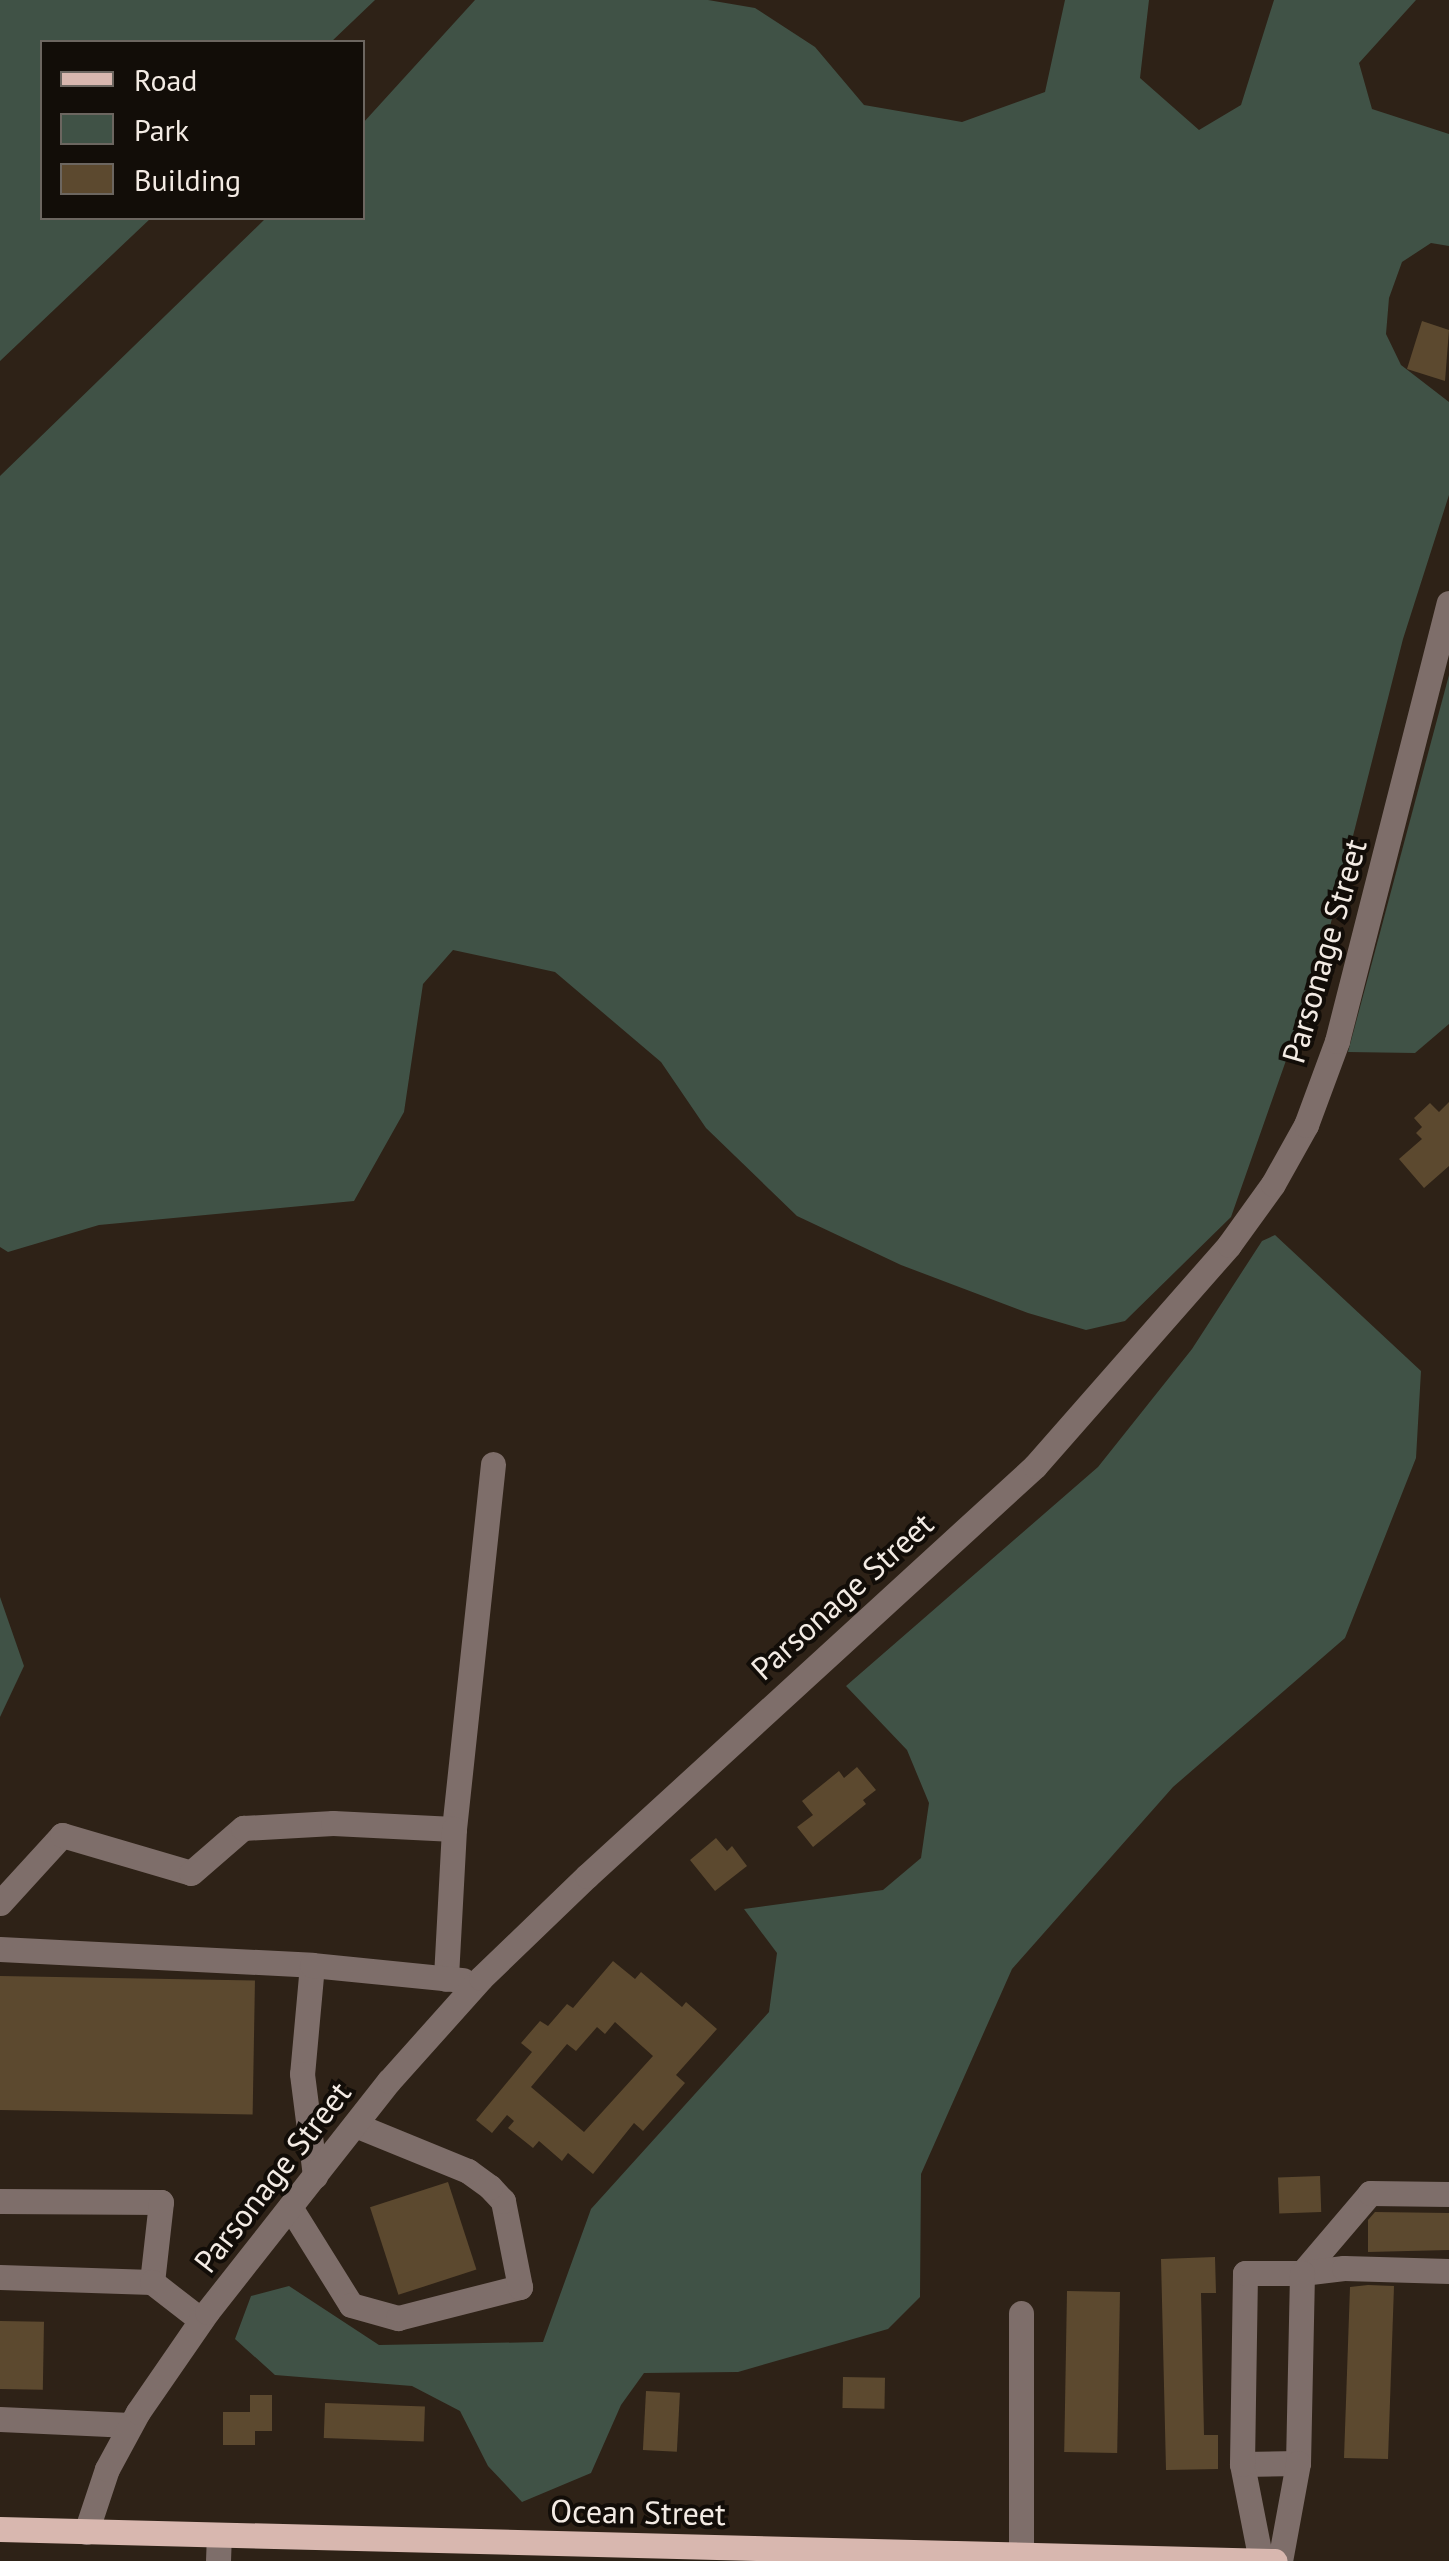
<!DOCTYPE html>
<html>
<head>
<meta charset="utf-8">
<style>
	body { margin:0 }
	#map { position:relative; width:1449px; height:2561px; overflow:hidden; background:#2e2217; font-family:"PT Sans",sans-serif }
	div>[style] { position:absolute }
	.green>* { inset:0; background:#405246 }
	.building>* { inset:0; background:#5c492f; transform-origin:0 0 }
	.minor>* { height:25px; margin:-12.5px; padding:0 12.5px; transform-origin:12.5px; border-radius:12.5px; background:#7e6e6a }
	.major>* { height:25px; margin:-12.5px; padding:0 12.5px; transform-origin:12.5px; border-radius:12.5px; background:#d8b7af }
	span { translate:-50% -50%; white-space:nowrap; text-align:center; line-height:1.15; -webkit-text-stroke:8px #120d08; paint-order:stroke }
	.street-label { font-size:32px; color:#f3ebe4 }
	.legend { position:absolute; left:40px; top:40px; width:325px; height:180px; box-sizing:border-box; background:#120d08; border:2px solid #6c6660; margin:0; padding:12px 18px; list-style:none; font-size:30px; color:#f3ebe4 }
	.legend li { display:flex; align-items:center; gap:20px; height:50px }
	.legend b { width:50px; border:2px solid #6c6660 }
</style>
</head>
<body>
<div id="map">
	<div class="green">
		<div style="clip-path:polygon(0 0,375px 0,331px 42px,42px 42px,42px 218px,151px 218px,0 361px)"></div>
		<div style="clip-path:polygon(475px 0,708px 0,755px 8px,815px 47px,864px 105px,962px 122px,1045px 92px,1065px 0,1149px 0,1140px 78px,1199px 130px,1241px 105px,1274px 0,1416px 0,1359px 63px,1372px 109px,1449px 134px,1449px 246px,1431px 243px,1402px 262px,1389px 298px,1386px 334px,1401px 365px,1449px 402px,1449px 495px,1403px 639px,1322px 958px,1231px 1217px,1125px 1321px,1086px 1330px,1028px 1313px,901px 1265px,797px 1216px,706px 1128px,661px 1062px,555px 972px,453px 950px,423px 984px,404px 1112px,354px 1201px,99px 1225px,8px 1252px,0 1247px,0 476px,266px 218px,362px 218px,363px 123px)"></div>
		<div style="clip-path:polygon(1449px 675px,1449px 1024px,1415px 1053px,1348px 1052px)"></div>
		<div style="clip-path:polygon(1275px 1235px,1421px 1371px,1416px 1458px,1345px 1638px,1173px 1787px,1012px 1969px,921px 2174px,920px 2297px,888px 2329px,738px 2372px,644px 2373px,621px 2405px,591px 2473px,522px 2502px,488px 2466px,460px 2411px,412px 2386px,275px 2375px,235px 2339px,251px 2296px,289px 2286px,379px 2345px,543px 2342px,591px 2209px,769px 2012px,777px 1953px,744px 1909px,883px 1890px,921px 1858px,929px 1803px,907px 1750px,846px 1686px,1098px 1467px,1192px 1349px,1262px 1241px)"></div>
		<div style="clip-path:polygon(0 1597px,24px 1666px,0 1717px)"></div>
	</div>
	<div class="building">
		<div style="clip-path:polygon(1422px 321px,1449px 330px,1445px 381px,1407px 369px)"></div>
		<div style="clip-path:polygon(1449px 1102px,1449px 1166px,1424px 1188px,1399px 1159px,1422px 1139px,1416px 1133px,1422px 1127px,1414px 1118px,1430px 1103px,1439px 1112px)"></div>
		<div style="clip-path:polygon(857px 1767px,876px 1790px,863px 1800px,866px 1804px,813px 1847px,797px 1827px,813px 1815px,802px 1801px,839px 1771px,844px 1778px)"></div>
		<div style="clip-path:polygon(716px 1838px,727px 1851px,732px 1846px,747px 1866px,715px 1891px,690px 1860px)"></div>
		<div style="clip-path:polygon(evenodd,613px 1961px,635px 1979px,641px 1972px,682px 2007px,686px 2002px,717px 2029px,676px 2075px,685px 2083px,643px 2131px,634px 2123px,593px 2174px,568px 2153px,562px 2161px,539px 2141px,533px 2148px,508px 2128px,514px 2121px,507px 2115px,492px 2133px,476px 2120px,532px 2052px,521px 2043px,540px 2021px,548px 2026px,567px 2004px,573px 2008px,613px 1961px,615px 2022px,653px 2056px,584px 2132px,531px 2087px,567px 2044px,576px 2051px,597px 2027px,605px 2034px,615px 2022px)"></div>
		<div style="left:0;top:1976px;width:255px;height:134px;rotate:1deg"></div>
		<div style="left:1320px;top:2176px;width:36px;height:42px;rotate:88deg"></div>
		<div style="left:448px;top:2182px;width:92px;height:82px;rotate:72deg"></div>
		<div style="clip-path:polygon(1375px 2212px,1449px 2213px,1449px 2250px,1368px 2252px,1368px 2220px)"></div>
		<div style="clip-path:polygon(1215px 2257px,1216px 2293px,1201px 2293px,1204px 2435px,1218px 2435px,1218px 2469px,1166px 2470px,1161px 2259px)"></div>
		<div style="clip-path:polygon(1368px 2285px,1394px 2286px,1388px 2459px,1344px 2458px,1350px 2287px)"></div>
		<div style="left:1067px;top:2291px;width:53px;height:161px;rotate:1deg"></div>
		<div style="left:0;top:2321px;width:44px;height:68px;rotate:1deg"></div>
		<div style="left:843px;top:2377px;width:42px;height:31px;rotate:1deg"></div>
		<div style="left:646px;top:2391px;width:34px;height:59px;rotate:3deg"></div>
		<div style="clip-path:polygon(250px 2395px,272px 2395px,272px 2431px,255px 2431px,255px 2445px,223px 2445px,223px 2412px,250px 2412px)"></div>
		<div style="left:325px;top:2403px;width:100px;height:35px;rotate:2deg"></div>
	</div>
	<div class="minor">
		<div style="left:454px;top:1829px;width:367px;rotate:-83.9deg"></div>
		<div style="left:0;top:1903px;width:92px;rotate:-47.6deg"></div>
		<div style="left:62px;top:1835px;width:134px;rotate:16.4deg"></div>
		<div style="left:191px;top:1873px;width:69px;rotate:-40.9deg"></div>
		<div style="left:243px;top:1828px;width:90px;rotate:-3.2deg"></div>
		<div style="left:333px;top:1823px;width:121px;rotate:2.8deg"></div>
		<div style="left:454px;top:1829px;width:150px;rotate:93.1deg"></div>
		<div style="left:0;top:1949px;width:312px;rotate:2.9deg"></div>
		<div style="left:312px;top:1965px;width:109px;rotate:95.2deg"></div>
		<div style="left:302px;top:2074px;width:103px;rotate:82.7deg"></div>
		<div style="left:312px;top:1965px;width:152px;rotate:5.7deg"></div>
		<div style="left:0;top:2201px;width:161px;rotate:0.4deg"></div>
		<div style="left:161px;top:2202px;width:81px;rotate:96.4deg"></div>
		<div style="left:290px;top:2207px;width:115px;rotate:58.1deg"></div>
		<div style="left:351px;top:2305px;width:49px;rotate:15.5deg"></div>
		<div style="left:398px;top:2318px;width:126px;rotate:-14.3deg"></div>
		<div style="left:520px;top:2287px;width:88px;rotate:-101.2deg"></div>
		<div style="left:503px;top:2201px;width:19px;rotate:-133deg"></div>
		<div style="left:490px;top:2187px;width:27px;rotate:-144deg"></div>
		<div style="left:468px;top:2171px;width:122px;rotate:-157.8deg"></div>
		<div style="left:1302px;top:2273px;width:105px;rotate:-49.6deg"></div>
		<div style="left:1370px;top:2193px;width:79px;rotate:0.7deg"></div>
		<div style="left:1302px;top:2273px;width:42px;rotate:-6.8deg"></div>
		<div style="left:1344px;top:2268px;width:105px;rotate:1.6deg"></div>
		<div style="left:0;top:2277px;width:152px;rotate:1.9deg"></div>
		<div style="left:152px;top:2282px;width:62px;rotate:37.8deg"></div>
		<div style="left:0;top:2419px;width:130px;rotate:2.6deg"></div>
		<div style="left:1242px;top:2464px;width:56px;rotate:-1deg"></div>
		<div style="left:86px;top:2532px;width:66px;rotate:-71.6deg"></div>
		<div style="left:107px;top:2469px;width:65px;rotate:-61.5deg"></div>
		<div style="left:138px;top:2412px;width:121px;rotate:-55.4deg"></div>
		<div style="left:207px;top:2312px;width:294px;rotate:-51.8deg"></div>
		<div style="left:389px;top:2081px;width:138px;rotate:-48.2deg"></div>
		<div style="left:481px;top:1978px;width:147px;rotate:-43.9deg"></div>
		<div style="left:587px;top:1876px;width:607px;rotate:-42.46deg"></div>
		<div style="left:1035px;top:1466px;width:294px;rotate:-48.7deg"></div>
		<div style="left:1229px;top:1245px;width:75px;rotate:-54.2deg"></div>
		<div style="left:1273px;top:1184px;width:68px;rotate:-60.8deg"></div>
		<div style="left:1306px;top:1125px;width:90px;rotate:-69.7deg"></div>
		<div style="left:1337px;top:1041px;width:452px;rotate:-75.7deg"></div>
		<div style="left:1021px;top:2554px;width:241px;rotate:-90deg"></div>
		<div style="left:218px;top:2561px;width:25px;rotate:-88deg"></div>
		<div style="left:1261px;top:2561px;width:99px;rotate:-101.1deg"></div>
		<div style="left:1242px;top:2464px;width:191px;rotate:-89.1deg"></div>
		<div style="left:1245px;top:2273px;width:57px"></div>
		<div style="left:1302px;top:2273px;width:190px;rotate:91.2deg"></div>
		<div style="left:1298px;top:2463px;width:100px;rotate:100.4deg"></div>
	</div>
	<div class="major">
		<div style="left:0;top:2529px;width:1275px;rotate:1.44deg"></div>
	</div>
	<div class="street-label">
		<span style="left:1324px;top:951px;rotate:-74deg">Parsonage Street</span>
		<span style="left:842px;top:1596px;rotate:-42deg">Parsonage Street</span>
		<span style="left:272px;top:2177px;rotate:-52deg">Parsonage Street</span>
		<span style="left:638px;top:2512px;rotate:1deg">Ocean Street</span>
	</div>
	<ul class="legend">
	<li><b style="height:12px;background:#d8b7af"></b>Road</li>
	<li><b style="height:28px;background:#405246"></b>Park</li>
	<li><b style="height:28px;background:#5c492f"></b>Building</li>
	</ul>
</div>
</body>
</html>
